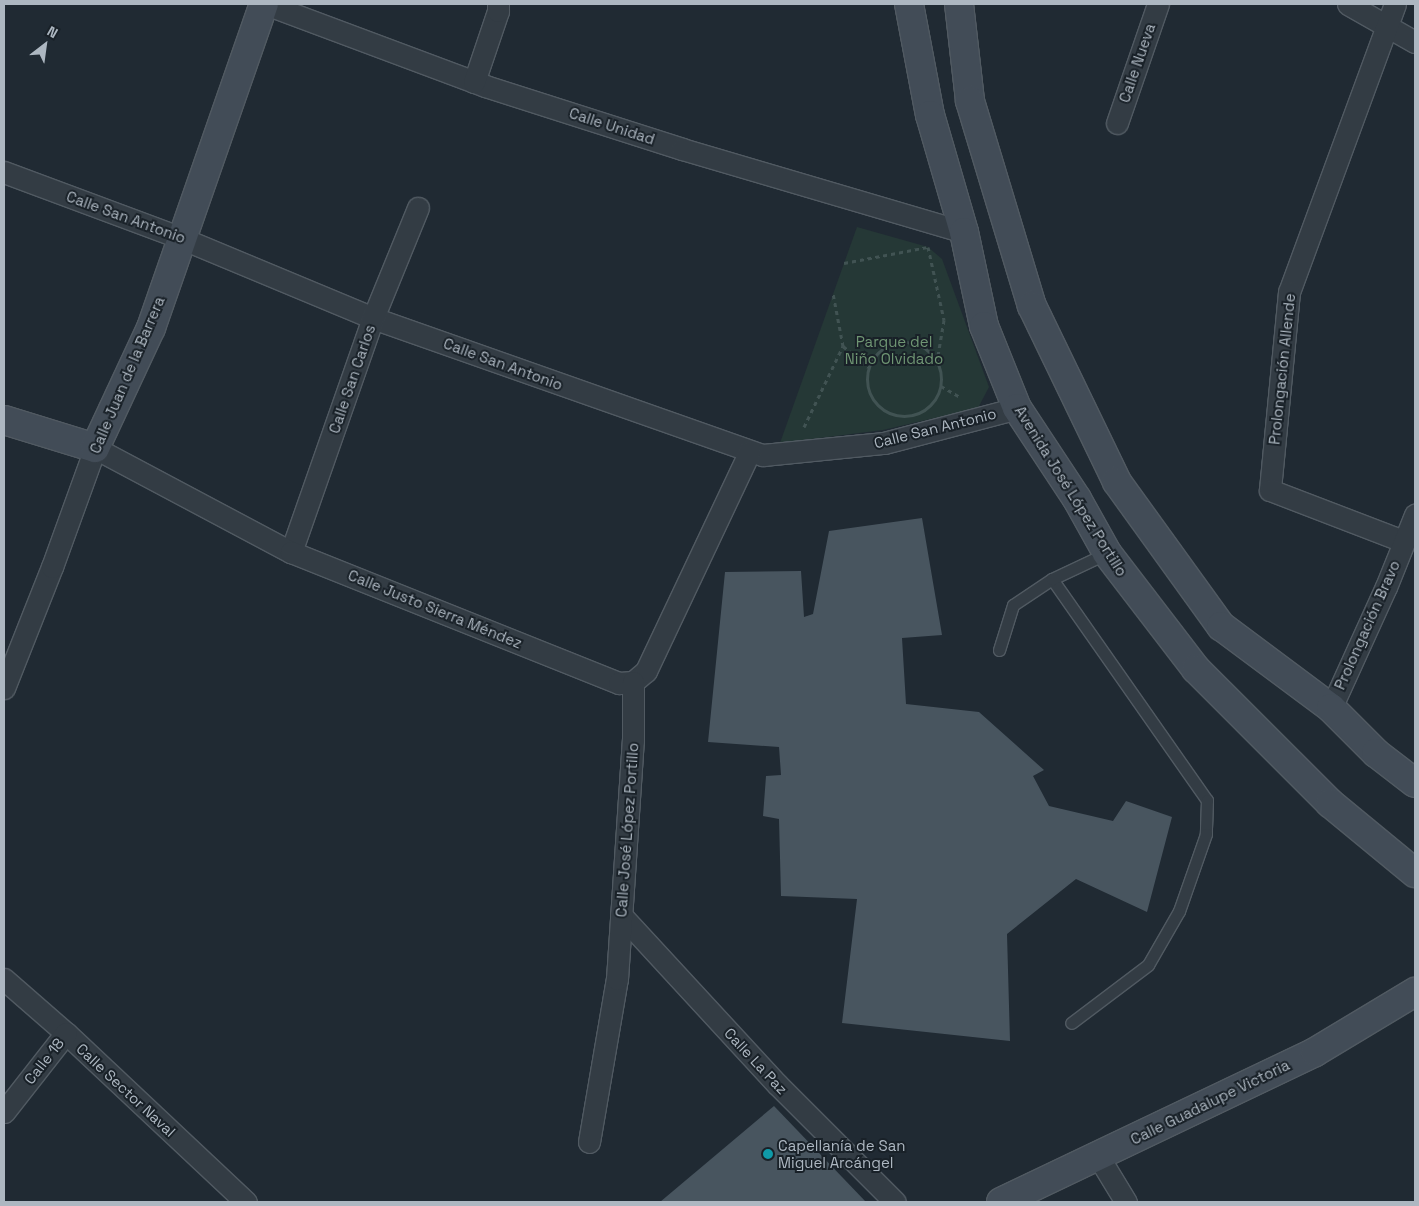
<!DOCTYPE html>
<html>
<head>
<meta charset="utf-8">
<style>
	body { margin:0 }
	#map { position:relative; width:1419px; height:1206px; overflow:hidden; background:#202a33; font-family:"Space Grotesk",sans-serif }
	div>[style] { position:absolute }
	.green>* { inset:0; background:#253836 }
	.building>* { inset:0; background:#48555f }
	.path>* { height:3px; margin-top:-1.5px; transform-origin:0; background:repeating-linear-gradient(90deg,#415353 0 4px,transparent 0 8px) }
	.path>.ring { margin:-1.5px; padding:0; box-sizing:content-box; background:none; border:3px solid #415353; border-radius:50% }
	.roads { filter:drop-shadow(1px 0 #515a62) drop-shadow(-1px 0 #515a62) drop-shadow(0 1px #515a62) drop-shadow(0 -1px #515a62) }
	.lane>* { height:11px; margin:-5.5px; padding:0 5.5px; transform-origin:5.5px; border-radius:5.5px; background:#333c44 }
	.street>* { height:21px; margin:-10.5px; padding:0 10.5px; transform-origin:10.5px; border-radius:10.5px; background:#333c44 }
	.secondary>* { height:28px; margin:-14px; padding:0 14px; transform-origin:14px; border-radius:14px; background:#424c57 }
	.dots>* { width:14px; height:14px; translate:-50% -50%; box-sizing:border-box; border:2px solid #192128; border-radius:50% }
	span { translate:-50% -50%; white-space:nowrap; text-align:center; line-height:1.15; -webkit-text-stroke:4px #192128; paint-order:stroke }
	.street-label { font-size:15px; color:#adb7c1 }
	.park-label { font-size:15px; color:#6f9573 }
	.poi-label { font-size:15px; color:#adb7c1 }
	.left { translate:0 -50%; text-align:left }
	.frame { position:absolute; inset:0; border:5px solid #adb7c1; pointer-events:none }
	.north { position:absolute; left:20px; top:20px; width:50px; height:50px; -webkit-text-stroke:4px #192128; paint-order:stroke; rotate:30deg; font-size:14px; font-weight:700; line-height:20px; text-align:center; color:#adb7c1 }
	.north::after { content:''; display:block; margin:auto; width:18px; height:22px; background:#adb7c1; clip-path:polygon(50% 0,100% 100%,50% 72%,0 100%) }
</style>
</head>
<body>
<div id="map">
	<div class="green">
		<div style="clip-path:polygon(857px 227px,928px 247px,942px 259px,989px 387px,978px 408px,883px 430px,780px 443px)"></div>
	</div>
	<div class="building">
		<div style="clip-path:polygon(922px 518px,942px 635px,902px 638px,906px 704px,979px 712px,1044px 770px,1033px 776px,1049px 806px,1113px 821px,1126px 801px,1172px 817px,1147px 912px,1076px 879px,1007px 934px,1010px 1041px,842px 1023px,857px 899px,781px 896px,779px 819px,763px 816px,766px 776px,781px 775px,779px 747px,708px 742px,725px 572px,801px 571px,804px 617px,813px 614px,829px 531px)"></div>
		<div style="clip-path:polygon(774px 1106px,866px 1202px,660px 1202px)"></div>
	</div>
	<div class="path">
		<div style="left:844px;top:263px;width:86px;rotate:-10.8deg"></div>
		<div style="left:928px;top:247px;width:75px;rotate:77.6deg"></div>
		<div style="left:944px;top:320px;width:42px;rotate:99.7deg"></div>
		<div class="ring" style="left:867px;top:342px;width:71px;height:71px"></div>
		<div style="left:843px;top:346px;width:33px;rotate:40deg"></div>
		<div style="left:883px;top:347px;width:9px;rotate:-84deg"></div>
		<div style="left:941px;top:386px;width:22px;rotate:30deg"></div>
		<div style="left:804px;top:427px;width:90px;rotate:-64.3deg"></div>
		<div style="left:843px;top:346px;width:54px;rotate:-100.7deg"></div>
	</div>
	<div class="roads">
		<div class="lane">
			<div style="left:1052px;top:579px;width:270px;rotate:55deg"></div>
			<div style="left:1207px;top:800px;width:34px;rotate:92deg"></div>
			<div style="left:1206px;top:834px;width:82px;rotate:109.3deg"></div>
			<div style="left:1179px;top:911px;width:62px;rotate:119.9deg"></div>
			<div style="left:1148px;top:965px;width:96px;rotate:143deg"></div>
			<div style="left:999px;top:650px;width:47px;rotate:-72.7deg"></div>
			<div style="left:1013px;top:605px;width:47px;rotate:-33.7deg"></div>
			<div style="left:1052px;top:579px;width:61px;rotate:-25.3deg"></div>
		</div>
		<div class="street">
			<div style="left:266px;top:4px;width:234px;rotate:20.5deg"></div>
			<div style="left:485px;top:86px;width:207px;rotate:17.7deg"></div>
			<div style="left:682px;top:149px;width:294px;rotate:16.4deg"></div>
			<div style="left:1348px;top:4px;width:77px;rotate:29.6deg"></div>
			<div style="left:1395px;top:4px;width:307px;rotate:110.2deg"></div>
			<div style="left:1289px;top:292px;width:199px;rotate:95.5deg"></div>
			<div style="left:1270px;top:490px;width:142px;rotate:21deg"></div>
			<div style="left:474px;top:82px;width:75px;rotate:-71.3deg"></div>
			<div style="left:498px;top:11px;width:7px;rotate:-90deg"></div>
			<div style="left:1117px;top:123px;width:126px;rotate:-71deg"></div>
			<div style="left:4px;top:172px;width:189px;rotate:20.4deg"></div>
			<div style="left:181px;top:238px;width:208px;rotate:22.6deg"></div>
			<div style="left:373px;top:318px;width:413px;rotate:19.4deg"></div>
			<div style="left:763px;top:455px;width:122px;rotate:-5.7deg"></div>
			<div style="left:884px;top:443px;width:138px;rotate:-14.7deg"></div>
			<div style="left:291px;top:552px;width:248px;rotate:-70.7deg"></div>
			<div style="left:373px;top:318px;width:119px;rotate:-67.8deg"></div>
			<div style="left:4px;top:688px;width:130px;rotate:-68.4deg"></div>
			<div style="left:52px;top:567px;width:127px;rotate:-70.1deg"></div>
			<div style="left:95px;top:448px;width:222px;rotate:28deg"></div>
			<div style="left:291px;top:552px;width:353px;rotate:21.8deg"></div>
			<div style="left:619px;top:683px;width:14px;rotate:-4deg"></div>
			<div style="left:633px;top:682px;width:17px;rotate:-40deg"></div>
			<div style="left:646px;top:671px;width:243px;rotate:-64.7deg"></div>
			<div style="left:1331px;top:708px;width:133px;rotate:-65.6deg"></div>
			<div style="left:1386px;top:587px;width:78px;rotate:-68.1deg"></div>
			<div style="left:621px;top:915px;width:231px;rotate:47.3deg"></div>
			<div style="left:778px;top:1085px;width:165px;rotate:45deg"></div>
			<div style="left:4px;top:979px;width:82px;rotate:41.1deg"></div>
			<div style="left:66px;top:1033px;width:247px;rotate:43.2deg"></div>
			<div style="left:4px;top:1112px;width:100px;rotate:-51.9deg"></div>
			<div style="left:589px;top:1142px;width:165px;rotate:-80.3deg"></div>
			<div style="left:617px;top:979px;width:240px;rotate:-86.2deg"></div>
			<div style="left:633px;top:740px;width:58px;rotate:-90deg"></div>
			<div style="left:1098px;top:1156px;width:54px;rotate:58.7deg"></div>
		</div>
		<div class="secondary">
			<div style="left:909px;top:4px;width:113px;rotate:79.3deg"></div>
			<div style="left:930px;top:115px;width:122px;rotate:73.8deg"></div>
			<div style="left:964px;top:232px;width:96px;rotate:78deg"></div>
			<div style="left:984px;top:326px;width:88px;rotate:68.1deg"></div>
			<div style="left:1017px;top:408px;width:109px;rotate:56.6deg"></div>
			<div style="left:1077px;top:499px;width:62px;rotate:60.9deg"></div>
			<div style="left:1107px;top:553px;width:146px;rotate:52.5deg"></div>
			<div style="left:1196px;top:669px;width:190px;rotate:45deg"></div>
			<div style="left:1330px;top:803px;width:110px;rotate:39.5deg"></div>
			<div style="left:959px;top:4px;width:98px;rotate:83.5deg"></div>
			<div style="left:970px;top:101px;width:214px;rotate:73.2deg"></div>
			<div style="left:1032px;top:306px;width:195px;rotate:64.2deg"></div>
			<div style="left:1117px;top:482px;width:178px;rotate:54.2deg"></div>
			<div style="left:1221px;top:626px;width:137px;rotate:36.7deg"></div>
			<div style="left:1331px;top:708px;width:64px;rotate:45deg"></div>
			<div style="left:1376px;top:753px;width:49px;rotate:37.6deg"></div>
			<div style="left:4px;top:420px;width:95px;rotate:17.1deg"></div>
			<div style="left:95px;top:448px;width:132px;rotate:-65deg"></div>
			<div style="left:151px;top:328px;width:343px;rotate:-70.8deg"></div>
			<div style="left:1001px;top:1202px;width:348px;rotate:-25.5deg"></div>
			<div style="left:1315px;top:1052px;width:117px;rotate:-31deg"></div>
		</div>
	</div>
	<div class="dots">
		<div style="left:768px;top:1154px;background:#0f9aa8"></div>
	</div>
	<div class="street-label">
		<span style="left:1137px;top:63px;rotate:-71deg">Calle Nueva</span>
		<span style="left:612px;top:126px;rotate:18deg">Calle Unidad</span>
		<span style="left:126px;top:217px;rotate:20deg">Calle San Antonio</span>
		<span style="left:503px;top:364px;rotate:20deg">Calle San Antonio</span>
		<span style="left:1282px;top:369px;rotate:-84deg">Prolongación Allende</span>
		<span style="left:127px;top:375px;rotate:-67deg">Calle Juan de la Barrera</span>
		<span style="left:352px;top:379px;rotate:-71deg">Calle San Carlos</span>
		<span style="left:935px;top:428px;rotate:-14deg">Calle San Antonio</span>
		<span style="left:1071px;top:491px;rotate:58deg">Avenida José López Portillo</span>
		<span style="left:435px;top:609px;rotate:22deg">Calle Justo Sierra Méndez</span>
		<span style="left:1367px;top:625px;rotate:-66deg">Prolongación Bravo</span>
		<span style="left:627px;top:830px;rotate:-86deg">Calle José López Portillo</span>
		<span style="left:44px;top:1061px;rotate:-52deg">Calle 18</span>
		<span style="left:756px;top:1061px;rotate:47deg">Calle La Paz</span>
		<span style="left:126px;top:1090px;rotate:43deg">Calle Sector Naval</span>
		<span style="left:1210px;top:1102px;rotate:-26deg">Calle Guadalupe Victoria</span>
	</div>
	<div class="park-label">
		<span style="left:894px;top:350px">Parque del<br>Niño Olvidado</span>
	</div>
	<div class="poi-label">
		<span class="left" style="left:778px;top:1154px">Capellanía de San<br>Miguel Arcángel</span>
	</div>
	<div class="frame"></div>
	<div class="north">N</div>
</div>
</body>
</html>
